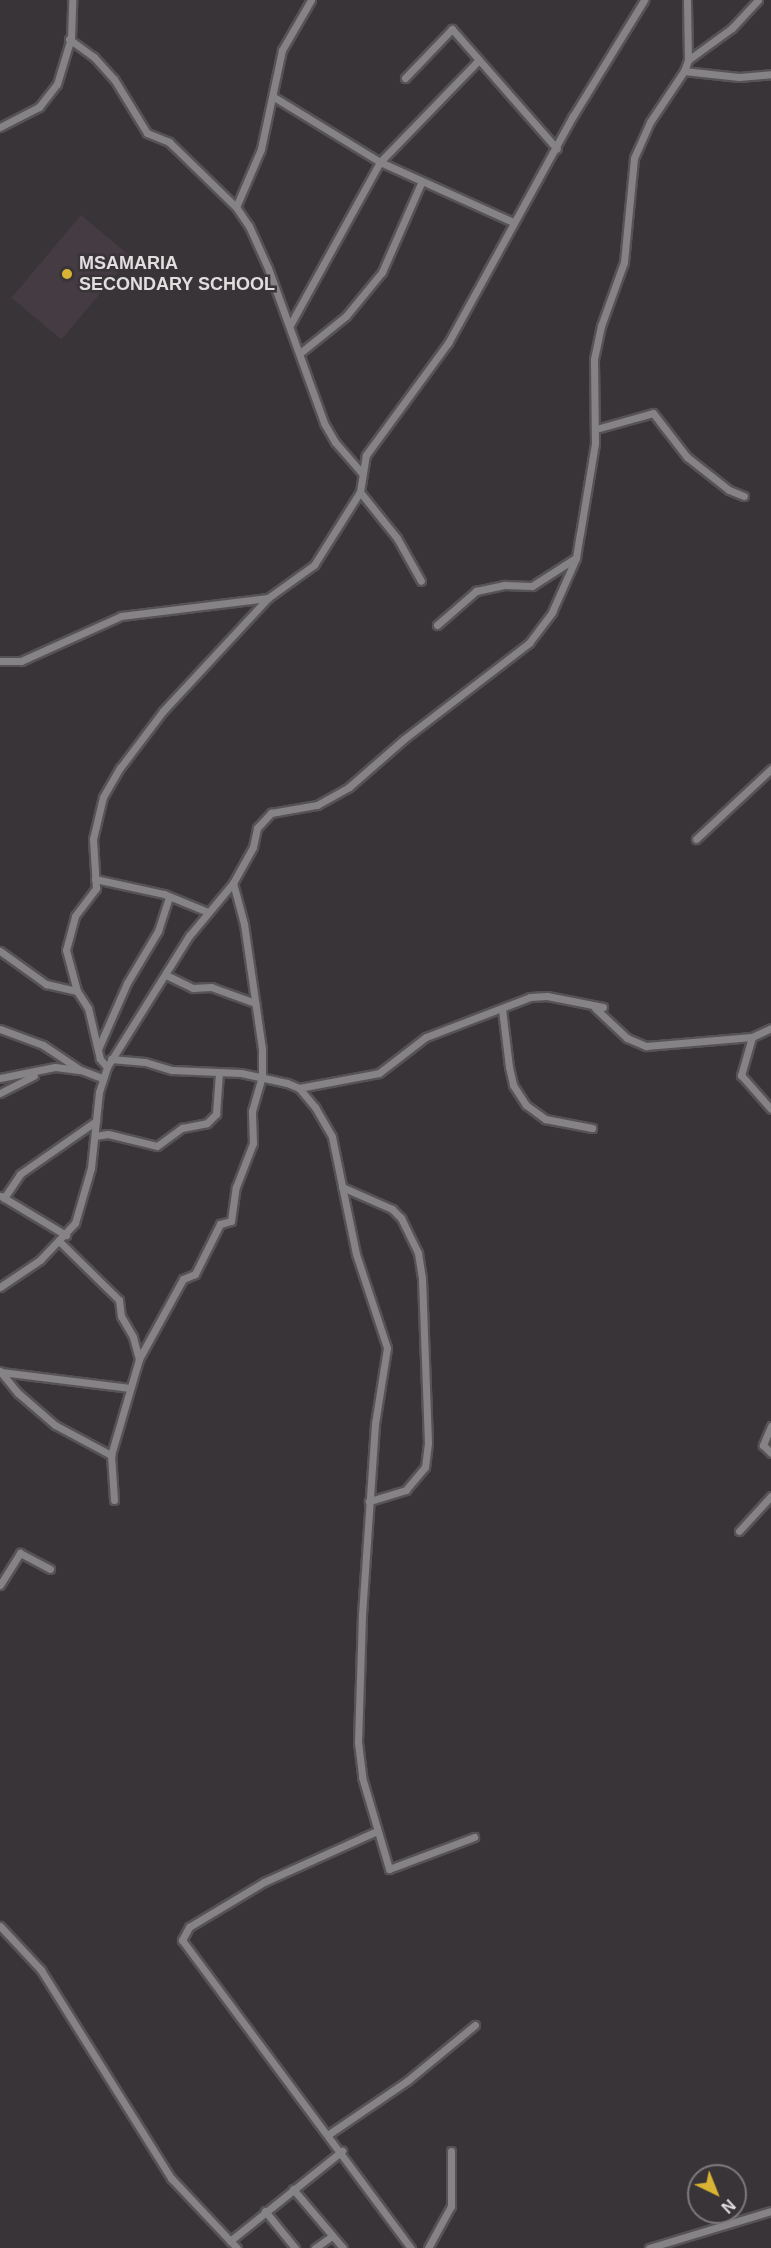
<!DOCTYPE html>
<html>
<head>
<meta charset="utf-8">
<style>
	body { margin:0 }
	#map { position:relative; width:771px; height:2248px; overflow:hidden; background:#393437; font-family:Arial,sans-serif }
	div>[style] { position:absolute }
	.built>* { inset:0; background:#453b42; transform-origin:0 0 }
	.roads { filter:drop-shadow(2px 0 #575355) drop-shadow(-2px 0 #575355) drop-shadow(0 2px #575355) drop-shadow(0 -2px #575355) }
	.minor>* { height:7px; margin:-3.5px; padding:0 3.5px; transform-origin:3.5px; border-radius:3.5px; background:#858385 }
	.dots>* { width:16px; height:16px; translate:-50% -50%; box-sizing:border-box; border:3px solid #393437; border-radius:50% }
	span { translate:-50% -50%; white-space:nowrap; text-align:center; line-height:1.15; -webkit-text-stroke:5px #393437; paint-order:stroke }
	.poi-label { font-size:18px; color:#e1dee0; font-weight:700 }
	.left { translate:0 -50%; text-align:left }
	.north { position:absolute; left:687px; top:2164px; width:60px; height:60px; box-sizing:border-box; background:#393437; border:2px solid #7c787b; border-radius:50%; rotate:137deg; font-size:16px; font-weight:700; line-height:24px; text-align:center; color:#e1dee0 }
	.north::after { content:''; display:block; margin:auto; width:21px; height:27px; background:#d9b434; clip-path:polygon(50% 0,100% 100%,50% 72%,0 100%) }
</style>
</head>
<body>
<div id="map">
	<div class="built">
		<div style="left:81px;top:215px;width:65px;height:108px;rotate:40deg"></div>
	</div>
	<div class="roads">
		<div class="minor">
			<div style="left:311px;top:0;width:58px;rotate:120.1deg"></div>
			<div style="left:282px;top:50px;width:101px;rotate:102deg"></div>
			<div style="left:261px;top:149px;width:63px;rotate:113.3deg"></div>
			<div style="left:236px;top:207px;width:23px;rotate:56deg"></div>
			<div style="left:249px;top:226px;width:46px;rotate:65.7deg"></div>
			<div style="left:268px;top:268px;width:165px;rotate:70.1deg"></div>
			<div style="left:324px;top:423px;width:22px;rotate:60deg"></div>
			<div style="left:335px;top:442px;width:40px;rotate:49deg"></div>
			<div style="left:69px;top:39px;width:31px;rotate:36deg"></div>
			<div style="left:94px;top:57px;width:30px;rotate:48deg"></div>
			<div style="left:114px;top:79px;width:63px;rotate:58.6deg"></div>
			<div style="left:147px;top:133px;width:24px;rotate:22deg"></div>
			<div style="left:169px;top:142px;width:93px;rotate:44.1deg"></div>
			<div style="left:688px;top:60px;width:54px;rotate:-36deg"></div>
			<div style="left:732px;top:28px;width:38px;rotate:-47deg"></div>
			<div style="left:684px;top:71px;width:55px;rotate:6.2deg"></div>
			<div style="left:739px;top:77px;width:32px;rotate:-5deg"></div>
			<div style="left:405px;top:78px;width:68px;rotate:-46.2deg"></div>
			<div style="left:452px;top:29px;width:159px;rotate:48.8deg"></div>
			<div style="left:274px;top:97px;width:124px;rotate:31.5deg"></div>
			<div style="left:380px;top:162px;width:146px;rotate:24.3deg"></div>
			<div style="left:0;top:127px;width:44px;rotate:-27.1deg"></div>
			<div style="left:39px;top:107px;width:29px;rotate:-52deg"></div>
			<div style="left:57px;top:84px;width:48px;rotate:-73.1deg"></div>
			<div style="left:71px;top:38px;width:38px;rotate:-88deg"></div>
			<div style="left:290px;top:325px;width:186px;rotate:-61.1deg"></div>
			<div style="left:380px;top:162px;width:142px;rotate:-45.9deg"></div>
			<div style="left:300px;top:353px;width:59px;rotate:-38.8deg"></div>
			<div style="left:346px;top:316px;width:57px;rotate:-50.7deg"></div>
			<div style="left:382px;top:272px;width:97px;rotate:-66.3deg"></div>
			<div style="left:596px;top:429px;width:59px;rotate:-15.7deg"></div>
			<div style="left:653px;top:413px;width:56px;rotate:52.3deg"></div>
			<div style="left:687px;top:457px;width:53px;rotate:38.2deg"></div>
			<div style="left:729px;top:490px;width:16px;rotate:22deg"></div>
			<div style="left:360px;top:492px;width:59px;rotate:51.2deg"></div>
			<div style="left:397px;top:538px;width:49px;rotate:60.8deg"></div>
			<div style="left:437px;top:625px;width:52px;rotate:-41.1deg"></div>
			<div style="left:476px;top:591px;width:30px;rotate:-12deg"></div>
			<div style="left:505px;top:585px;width:27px;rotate:2deg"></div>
			<div style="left:532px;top:586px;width:50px;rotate:-32.7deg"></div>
			<div style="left:0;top:661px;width:21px"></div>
			<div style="left:21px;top:661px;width:110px;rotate:-24.2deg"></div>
			<div style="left:121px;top:616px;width:148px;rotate:-7deg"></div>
			<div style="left:696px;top:839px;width:103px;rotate:-43deg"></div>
			<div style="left:95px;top:879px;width:71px;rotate:12.3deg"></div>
			<div style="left:164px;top:894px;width:48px;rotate:22.2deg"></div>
			<div style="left:0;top:951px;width:57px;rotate:35.7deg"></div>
			<div style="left:46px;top:984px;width:32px;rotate:13deg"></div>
			<div style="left:166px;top:975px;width:30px;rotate:26deg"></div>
			<div style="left:193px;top:988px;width:18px;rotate:-3deg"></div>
			<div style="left:211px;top:987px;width:47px;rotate:20deg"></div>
			<div style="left:595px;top:1008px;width:44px;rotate:43.2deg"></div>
			<div style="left:627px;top:1038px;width:21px;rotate:23deg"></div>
			<div style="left:646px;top:1046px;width:106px;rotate:-4.9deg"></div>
			<div style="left:752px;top:1037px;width:21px;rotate:-25deg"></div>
			<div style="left:502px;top:1009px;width:58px;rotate:83.1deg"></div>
			<div style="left:509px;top:1067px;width:18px;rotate:77deg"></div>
			<div style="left:513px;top:1085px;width:24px;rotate:57deg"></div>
			<div style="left:526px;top:1105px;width:24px;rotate:36deg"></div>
			<div style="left:545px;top:1119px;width:48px;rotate:10.8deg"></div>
			<div style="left:0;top:1029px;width:46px;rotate:20.4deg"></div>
			<div style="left:43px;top:1045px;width:43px;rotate:33.7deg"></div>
			<div style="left:752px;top:1037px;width:40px;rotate:106deg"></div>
			<div style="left:741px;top:1075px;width:45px;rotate:48.6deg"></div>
			<div style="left:98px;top:1049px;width:72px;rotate:-66.3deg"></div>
			<div style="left:127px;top:983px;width:61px;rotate:-59.2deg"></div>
			<div style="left:158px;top:931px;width:36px;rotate:-72deg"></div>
			<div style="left:111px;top:1059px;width:34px;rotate:5deg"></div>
			<div style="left:145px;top:1062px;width:28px;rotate:17deg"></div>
			<div style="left:172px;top:1070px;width:69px;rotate:2.5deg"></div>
			<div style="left:241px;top:1073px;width:47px;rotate:12.3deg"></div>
			<div style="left:287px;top:1083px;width:13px;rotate:23deg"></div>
			<div style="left:299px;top:1088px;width:25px;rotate:50deg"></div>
			<div style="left:315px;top:1107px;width:34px;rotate:60deg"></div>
			<div style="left:332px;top:1137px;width:119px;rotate:78.4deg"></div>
			<div style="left:356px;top:1254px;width:99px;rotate:71.7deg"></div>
			<div style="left:387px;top:1348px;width:77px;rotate:99deg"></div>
			<div style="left:375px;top:1424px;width:191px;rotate:93.9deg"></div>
			<div style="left:362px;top:1615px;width:127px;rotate:91.8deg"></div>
			<div style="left:358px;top:1742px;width:35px;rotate:83deg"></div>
			<div style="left:362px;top:1777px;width:96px;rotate:73.6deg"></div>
			<div style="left:389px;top:1869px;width:91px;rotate:-20.6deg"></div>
			<div style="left:107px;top:1067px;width:11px;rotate:-131deg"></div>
			<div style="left:100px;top:1059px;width:52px;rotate:-103.2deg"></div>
			<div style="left:88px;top:1008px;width:20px;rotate:-123deg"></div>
			<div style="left:77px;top:991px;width:42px;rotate:-105deg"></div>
			<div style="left:66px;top:950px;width:35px;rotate:-75deg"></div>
			<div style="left:75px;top:916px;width:35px;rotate:-53deg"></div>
			<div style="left:96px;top:888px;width:49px;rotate:-93.5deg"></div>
			<div style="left:93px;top:839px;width:43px;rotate:-76.6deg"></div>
			<div style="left:103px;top:797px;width:34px;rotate:-60deg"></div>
			<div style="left:120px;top:768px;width:71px;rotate:-53deg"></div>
			<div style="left:163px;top:711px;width:154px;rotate:-47.1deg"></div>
			<div style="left:268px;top:598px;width:57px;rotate:-35.7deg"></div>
			<div style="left:314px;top:565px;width:86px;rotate:-57.8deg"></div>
			<div style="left:360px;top:492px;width:37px;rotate:-81deg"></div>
			<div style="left:366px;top:455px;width:139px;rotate:-53.8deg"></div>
			<div style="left:448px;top:343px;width:259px;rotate:-61.2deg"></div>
			<div style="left:573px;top:116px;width:136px;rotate:-58.5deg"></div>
			<div style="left:0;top:1078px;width:56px;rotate:-11.3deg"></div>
			<div style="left:55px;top:1067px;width:26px;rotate:7deg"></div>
			<div style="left:81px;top:1070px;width:22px;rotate:21deg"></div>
			<div style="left:299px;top:1088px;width:81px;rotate:-10.6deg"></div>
			<div style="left:379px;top:1073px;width:59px;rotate:-37.5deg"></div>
			<div style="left:426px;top:1037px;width:111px;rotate:-21deg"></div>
			<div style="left:530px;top:997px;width:17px;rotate:-3deg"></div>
			<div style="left:547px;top:996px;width:57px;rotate:11.1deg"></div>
			<div style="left:0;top:1093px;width:38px;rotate:-27deg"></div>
			<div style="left:95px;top:1136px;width:13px;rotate:-9deg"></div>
			<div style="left:108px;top:1134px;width:50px;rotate:13.8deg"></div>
			<div style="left:157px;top:1146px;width:31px;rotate:-36deg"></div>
			<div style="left:182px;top:1128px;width:25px;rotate:-11deg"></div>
			<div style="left:207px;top:1123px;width:13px;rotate:-45deg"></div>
			<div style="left:216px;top:1114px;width:41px;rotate:-85.8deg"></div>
			<div style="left:342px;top:1187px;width:55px;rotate:23.7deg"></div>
			<div style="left:392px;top:1209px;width:13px;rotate:45deg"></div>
			<div style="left:401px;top:1218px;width:39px;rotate:64deg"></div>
			<div style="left:418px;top:1253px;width:26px;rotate:81deg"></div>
			<div style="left:422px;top:1279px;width:164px;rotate:87.9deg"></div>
			<div style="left:428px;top:1443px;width:24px;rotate:97deg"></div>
			<div style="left:425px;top:1467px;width:30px;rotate:130deg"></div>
			<div style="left:406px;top:1490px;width:39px;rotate:163deg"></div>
			<div style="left:1px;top:1196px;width:76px;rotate:31deg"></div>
			<div style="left:4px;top:1198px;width:29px;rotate:-56deg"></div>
			<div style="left:20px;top:1174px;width:93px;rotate:-34.9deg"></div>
			<div style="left:59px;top:1241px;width:84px;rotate:44.5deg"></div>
			<div style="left:119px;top:1300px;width:16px;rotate:83deg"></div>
			<div style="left:121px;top:1316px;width:24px;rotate:60deg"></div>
			<div style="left:133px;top:1337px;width:23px;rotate:75deg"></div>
			<div style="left:0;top:1287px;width:48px;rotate:-34deg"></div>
			<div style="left:40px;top:1260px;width:51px;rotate:-46.6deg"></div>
			<div style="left:75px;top:1223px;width:57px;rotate:-73.8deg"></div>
			<div style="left:91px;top:1168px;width:76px;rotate:-84deg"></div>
			<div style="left:99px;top:1092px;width:26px;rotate:-72deg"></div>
			<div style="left:107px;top:1067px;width:155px;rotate:-58deg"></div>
			<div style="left:189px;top:936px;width:69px;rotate:-50.3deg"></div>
			<div style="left:233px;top:883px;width:41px;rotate:-60.9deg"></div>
			<div style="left:253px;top:847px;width:19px;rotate:-78deg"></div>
			<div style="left:257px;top:828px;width:21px;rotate:-47deg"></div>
			<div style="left:271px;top:813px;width:47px;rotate:-9.9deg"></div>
			<div style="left:317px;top:805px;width:37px;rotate:-29deg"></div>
			<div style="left:349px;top:787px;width:73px;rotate:-41.1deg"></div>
			<div style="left:404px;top:739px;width:158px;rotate:-37.5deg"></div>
			<div style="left:529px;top:643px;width:39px;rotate:-53deg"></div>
			<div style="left:552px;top:612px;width:59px;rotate:-66deg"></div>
			<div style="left:576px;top:558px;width:24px;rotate:-81deg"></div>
			<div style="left:580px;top:534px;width:92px;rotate:-80.6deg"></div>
			<div style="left:595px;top:443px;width:84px;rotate:-90.7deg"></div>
			<div style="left:594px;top:359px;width:34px;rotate:-78deg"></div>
			<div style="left:601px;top:326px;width:68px;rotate:-70.2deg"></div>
			<div style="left:624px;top:262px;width:104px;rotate:-84.5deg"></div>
			<div style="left:634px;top:158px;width:39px;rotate:-66deg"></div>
			<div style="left:650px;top:122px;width:61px;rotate:-56.3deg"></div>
			<div style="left:684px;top:71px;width:12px;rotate:-70deg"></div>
			<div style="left:688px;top:60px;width:60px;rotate:-91deg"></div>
			<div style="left:0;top:1371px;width:28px;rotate:51deg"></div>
			<div style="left:18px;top:1393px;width:49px;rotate:40.9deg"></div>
			<div style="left:55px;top:1425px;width:64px;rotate:28.2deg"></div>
			<div style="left:1px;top:1372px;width:130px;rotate:7.1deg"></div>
			<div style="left:771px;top:1426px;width:21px;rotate:113deg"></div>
			<div style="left:763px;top:1445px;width:11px;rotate:45deg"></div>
			<div style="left:114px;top:1500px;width:45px;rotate:-93.8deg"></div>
			<div style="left:111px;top:1455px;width:100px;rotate:-73.7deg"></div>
			<div style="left:139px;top:1359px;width:91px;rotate:-61.2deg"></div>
			<div style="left:183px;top:1279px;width:13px;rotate:-23deg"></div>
			<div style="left:195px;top:1274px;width:56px;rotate:-63.4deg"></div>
			<div style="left:220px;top:1224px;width:11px;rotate:-15deg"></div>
			<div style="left:231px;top:1221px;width:34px;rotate:-82deg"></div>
			<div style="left:236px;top:1187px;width:47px;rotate:-68.9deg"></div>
			<div style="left:253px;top:1143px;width:32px;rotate:-92deg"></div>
			<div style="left:252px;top:1111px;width:35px;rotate:-74deg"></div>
			<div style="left:262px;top:1077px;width:28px;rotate:-90deg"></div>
			<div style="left:262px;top:1049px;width:126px;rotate:-98.2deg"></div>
			<div style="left:244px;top:924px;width:42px;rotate:-105deg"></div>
			<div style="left:739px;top:1531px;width:47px;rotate:-47.6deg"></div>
			<div style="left:0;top:1585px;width:38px;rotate:-58deg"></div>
			<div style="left:20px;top:1553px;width:34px;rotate:28deg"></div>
			<div style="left:377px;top:1831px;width:124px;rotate:155.7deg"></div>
			<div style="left:264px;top:1882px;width:87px;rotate:149deg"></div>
			<div style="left:189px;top:1927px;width:15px;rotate:118deg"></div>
			<div style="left:182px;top:1940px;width:384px;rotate:53.4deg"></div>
			<div style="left:0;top:1926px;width:60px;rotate:47deg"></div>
			<div style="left:41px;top:1970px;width:245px;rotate:58deg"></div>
			<div style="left:171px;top:2178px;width:96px;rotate:46.7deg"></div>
			<div style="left:329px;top:2134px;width:94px;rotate:-34.2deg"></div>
			<div style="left:407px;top:2081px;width:88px;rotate:-39.5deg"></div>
			<div style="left:293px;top:2189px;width:77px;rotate:49.7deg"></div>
			<div style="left:265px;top:2211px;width:48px;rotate:51deg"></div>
			<div style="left:230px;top:2241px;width:144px;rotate:-38.8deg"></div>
			<div style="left:315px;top:2248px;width:21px;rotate:-35deg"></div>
			<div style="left:428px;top:2248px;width:48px;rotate:-61.3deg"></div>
			<div style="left:451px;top:2206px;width:55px;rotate:-90deg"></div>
			<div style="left:649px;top:2248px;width:127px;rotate:-16.9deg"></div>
		</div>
	</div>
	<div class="dots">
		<div style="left:67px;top:274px;background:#d9b434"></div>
	</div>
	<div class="poi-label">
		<span class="left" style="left:79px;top:274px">MSAMARIA<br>SECONDARY SCHOOL</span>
	</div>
	<div class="north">N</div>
</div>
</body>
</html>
